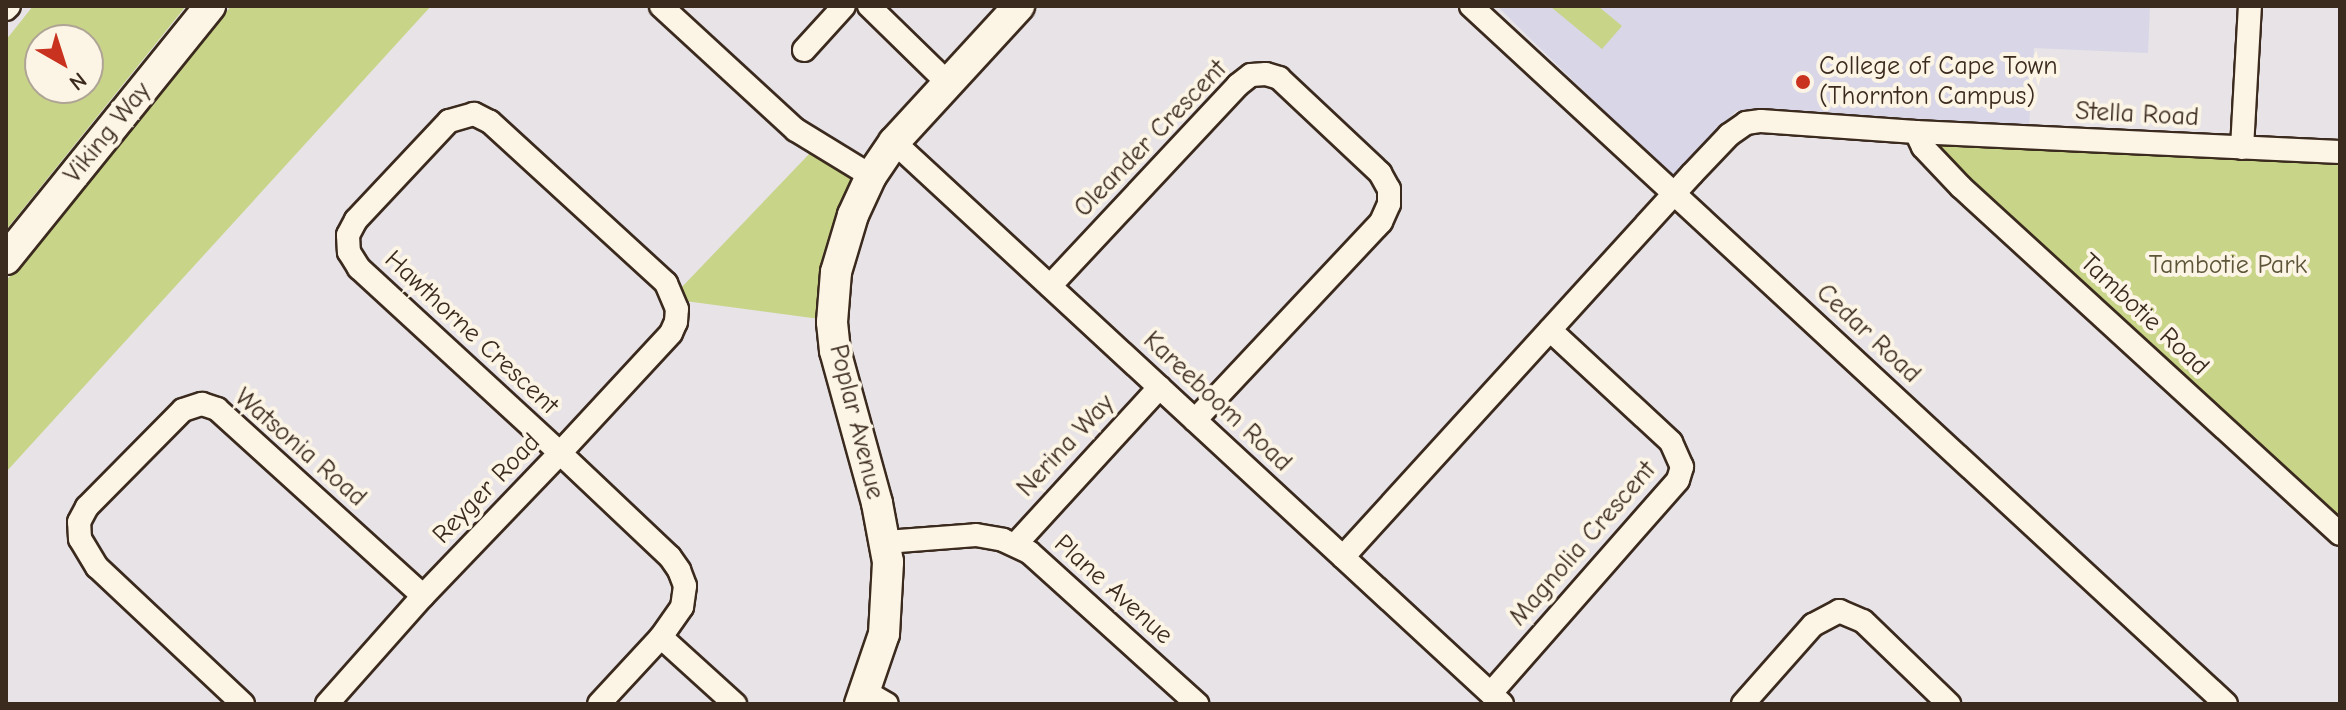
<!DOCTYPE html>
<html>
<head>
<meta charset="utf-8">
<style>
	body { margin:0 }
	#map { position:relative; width:2346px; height:710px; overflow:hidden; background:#e7e3e6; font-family:"Comic Neue",sans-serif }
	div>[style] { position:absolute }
	.built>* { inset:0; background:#d8d6e7 }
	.green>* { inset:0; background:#c8d487 }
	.roads { filter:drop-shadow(2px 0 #3b2a1e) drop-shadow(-2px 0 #3b2a1e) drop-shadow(0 2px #3b2a1e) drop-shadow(0 -2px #3b2a1e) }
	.street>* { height:22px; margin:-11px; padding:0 11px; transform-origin:11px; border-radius:11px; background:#fcf5e5 }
	.secondary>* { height:30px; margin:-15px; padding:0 15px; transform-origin:15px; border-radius:15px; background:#fcf5e5 }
	.dots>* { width:22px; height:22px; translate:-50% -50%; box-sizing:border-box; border:4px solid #fcf5e5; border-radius:50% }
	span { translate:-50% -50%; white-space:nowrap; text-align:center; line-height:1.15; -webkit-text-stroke:8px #fcf5e5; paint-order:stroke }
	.poi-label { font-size:26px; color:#3b2a1e }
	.left { translate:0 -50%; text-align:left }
	.street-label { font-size:26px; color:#3b2a1e }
	.park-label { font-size:26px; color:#5e5438 }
	.frame { position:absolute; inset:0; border:8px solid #3b2a1e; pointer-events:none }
	.north { position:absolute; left:24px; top:24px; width:80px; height:80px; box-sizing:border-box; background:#fcf5e5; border:2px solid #afa495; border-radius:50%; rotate:141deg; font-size:22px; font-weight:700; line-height:32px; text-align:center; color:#3b2a1e }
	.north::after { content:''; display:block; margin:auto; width:28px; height:36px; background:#c8321e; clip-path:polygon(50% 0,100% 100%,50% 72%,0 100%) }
</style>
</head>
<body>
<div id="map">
	<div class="built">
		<div style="clip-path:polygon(1497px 6px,2150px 6px,2148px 53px,2034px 48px,2029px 127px,1736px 111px,1672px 177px)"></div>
	</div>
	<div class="green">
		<div style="clip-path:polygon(evenodd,33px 6px,186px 6px,6px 230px,6px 40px,33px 6px,88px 40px,88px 88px,40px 88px,40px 40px,88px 40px)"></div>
		<div style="clip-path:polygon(231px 6px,431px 6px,6px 472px,6px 281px)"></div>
		<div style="clip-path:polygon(1598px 6px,1622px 26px,1602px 49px,1551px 7px)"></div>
		<div style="clip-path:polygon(1941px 143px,2340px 160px,2340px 522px,1941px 152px)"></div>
		<div style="clip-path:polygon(812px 151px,847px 171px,851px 181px,820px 319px,685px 301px,681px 288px)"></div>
	</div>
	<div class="roads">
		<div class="street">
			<div style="left:661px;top:6px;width:183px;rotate:42.6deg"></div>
			<div style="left:796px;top:130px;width:88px;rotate:31.5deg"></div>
			<div style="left:869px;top:6px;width:110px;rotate:44.3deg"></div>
			<div style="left:1471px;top:6px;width:1028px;rotate:42.75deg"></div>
			<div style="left:6px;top:9px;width:4px;rotate:-45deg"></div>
			<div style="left:804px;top:50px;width:59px;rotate:-47.7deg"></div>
			<div style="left:1916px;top:132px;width:17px;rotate:65deg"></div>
			<div style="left:1923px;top:147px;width:55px;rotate:46.5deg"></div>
			<div style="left:1961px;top:187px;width:514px;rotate:42.48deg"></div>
			<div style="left:894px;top:142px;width:828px;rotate:42.75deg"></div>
			<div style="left:2242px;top:148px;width:142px;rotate:-86.8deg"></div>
			<div style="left:1050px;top:286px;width:275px;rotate:-46.9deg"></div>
			<div style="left:1238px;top:85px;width:16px;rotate:-38deg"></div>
			<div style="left:1251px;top:75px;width:15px;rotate:-4deg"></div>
			<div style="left:1266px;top:74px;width:14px;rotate:17deg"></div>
			<div style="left:1279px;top:78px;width:139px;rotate:43.2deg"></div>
			<div style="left:1380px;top:173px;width:18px;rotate:61deg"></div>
			<div style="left:1389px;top:189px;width:15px;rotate:90deg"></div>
			<div style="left:1389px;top:204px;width:20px;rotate:114deg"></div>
			<div style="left:1381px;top:222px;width:272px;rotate:133.2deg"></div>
			<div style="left:886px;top:542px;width:90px;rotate:-4.4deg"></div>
			<div style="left:976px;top:535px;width:27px;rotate:10deg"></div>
			<div style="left:1003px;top:540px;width:29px;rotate:25deg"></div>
			<div style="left:1029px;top:552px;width:227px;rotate:42.1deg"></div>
			<div style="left:1015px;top:545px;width:214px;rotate:-47.5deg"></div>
			<div style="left:1343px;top:557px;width:518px;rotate:-47.66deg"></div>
			<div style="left:1692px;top:174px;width:54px;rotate:-46.5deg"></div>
			<div style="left:1729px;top:135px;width:21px;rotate:-35deg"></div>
			<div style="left:1746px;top:123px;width:15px;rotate:-8deg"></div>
			<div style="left:1761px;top:121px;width:155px;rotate:4.1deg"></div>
			<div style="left:1916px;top:132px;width:424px;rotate:2.7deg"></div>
			<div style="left:661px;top:637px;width:100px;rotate:42.2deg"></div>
			<div style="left:866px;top:692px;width:24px;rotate:30deg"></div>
			<div style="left:1491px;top:693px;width:283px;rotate:-48.7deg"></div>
			<div style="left:1678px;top:480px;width:14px;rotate:-73deg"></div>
			<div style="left:1682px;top:467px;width:27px;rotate:-114deg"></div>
			<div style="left:1671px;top:442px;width:165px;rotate:-137.2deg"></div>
			<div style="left:243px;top:704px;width:200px;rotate:-136.8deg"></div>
			<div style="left:97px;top:567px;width:33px;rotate:-121deg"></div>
			<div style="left:80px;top:539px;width:17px;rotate:-93deg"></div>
			<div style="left:79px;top:522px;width:17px;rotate:-62deg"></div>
			<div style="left:87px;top:507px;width:136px;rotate:-45.3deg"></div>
			<div style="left:183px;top:410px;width:20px;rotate:-18deg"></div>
			<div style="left:202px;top:404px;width:16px;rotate:18deg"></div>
			<div style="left:217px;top:409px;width:278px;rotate:42.2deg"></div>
			<div style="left:327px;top:704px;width:144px;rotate:-48.4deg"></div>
			<div style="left:423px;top:596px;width:198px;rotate:-46.2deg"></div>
			<div style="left:560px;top:453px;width:163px;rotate:-47.2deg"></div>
			<div style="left:671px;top:333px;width:12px;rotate:-66deg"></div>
			<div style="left:676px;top:322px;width:13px;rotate:-86deg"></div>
			<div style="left:677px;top:309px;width:28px;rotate:-113deg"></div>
			<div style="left:666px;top:283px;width:239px;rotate:-137.5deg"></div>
			<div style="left:490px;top:122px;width:18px;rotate:-153deg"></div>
			<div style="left:474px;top:114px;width:26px;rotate:164deg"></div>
			<div style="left:449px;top:121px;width:136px;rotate:133.2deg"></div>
			<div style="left:356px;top:220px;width:17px;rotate:118deg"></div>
			<div style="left:348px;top:235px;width:17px;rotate:87deg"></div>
			<div style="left:349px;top:252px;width:19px;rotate:58deg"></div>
			<div style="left:359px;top:268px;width:273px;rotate:42.6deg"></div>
			<div style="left:560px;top:453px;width:151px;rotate:43.4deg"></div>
			<div style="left:670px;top:557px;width:16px;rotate:55deg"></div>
			<div style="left:679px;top:570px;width:17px;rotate:69deg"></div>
			<div style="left:685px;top:586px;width:21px;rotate:98deg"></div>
			<div style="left:682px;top:607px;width:37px;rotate:125deg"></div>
			<div style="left:661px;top:637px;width:91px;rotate:132.8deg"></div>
			<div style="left:1743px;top:704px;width:106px;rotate:-48.5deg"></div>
			<div style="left:1813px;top:625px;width:30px;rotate:-28deg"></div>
			<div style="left:1839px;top:611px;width:26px;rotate:23deg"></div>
			<div style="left:1863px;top:621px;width:120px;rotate:44deg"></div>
		</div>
		<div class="secondary">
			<div style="left:6px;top:259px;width:325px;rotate:-51.1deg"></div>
			<div style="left:860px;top:704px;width:74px;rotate:-71.1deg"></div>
			<div style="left:884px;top:634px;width:72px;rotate:-86.8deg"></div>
			<div style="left:888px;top:562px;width:60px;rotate:-100.6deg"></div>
			<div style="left:877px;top:503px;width:158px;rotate:-105.4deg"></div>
			<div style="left:835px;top:351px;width:29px;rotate:-96deg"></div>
			<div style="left:832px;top:322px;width:50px;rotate:-85.4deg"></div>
			<div style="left:836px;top:272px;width:59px;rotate:-73.4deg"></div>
			<div style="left:853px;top:215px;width:43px;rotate:-65.2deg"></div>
			<div style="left:871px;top:176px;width:41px;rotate:-55.9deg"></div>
			<div style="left:894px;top:142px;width:185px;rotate:-47.4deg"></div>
		</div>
	</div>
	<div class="dots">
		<div style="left:1803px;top:82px;background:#c8321e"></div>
	</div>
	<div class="poi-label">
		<span class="left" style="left:1819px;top:82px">College of Cape Town<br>(Thornton Campus)</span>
	</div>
	<div class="street-label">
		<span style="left:2137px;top:115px;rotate:3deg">Stella Road</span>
		<span style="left:108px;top:133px;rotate:-51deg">Viking Way</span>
		<span style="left:1151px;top:139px;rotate:-46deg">Oleander Crescent</span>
		<span style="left:2144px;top:315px;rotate:43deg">Tambotie Road</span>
		<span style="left:471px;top:333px;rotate:43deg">Hawthorne Crescent</span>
		<span style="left:1868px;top:334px;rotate:43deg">Cedar Road</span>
		<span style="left:1217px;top:402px;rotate:43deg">Kareeboom Road</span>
		<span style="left:856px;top:422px;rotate:76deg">Poplar Avenue</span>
		<span style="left:1066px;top:446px;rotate:-47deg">Nerina Way</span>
		<span style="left:300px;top:448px;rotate:41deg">Watsonia Road</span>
		<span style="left:487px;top:489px;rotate:-46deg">Reyger Road</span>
		<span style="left:1583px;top:544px;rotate:-49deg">Magnolia Crescent</span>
		<span style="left:1113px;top:590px;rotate:42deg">Plane Avenue</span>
	</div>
	<div class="park-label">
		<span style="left:2228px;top:266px">Tambotie Park</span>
	</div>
	<div class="frame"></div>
	<div class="north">N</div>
</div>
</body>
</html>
